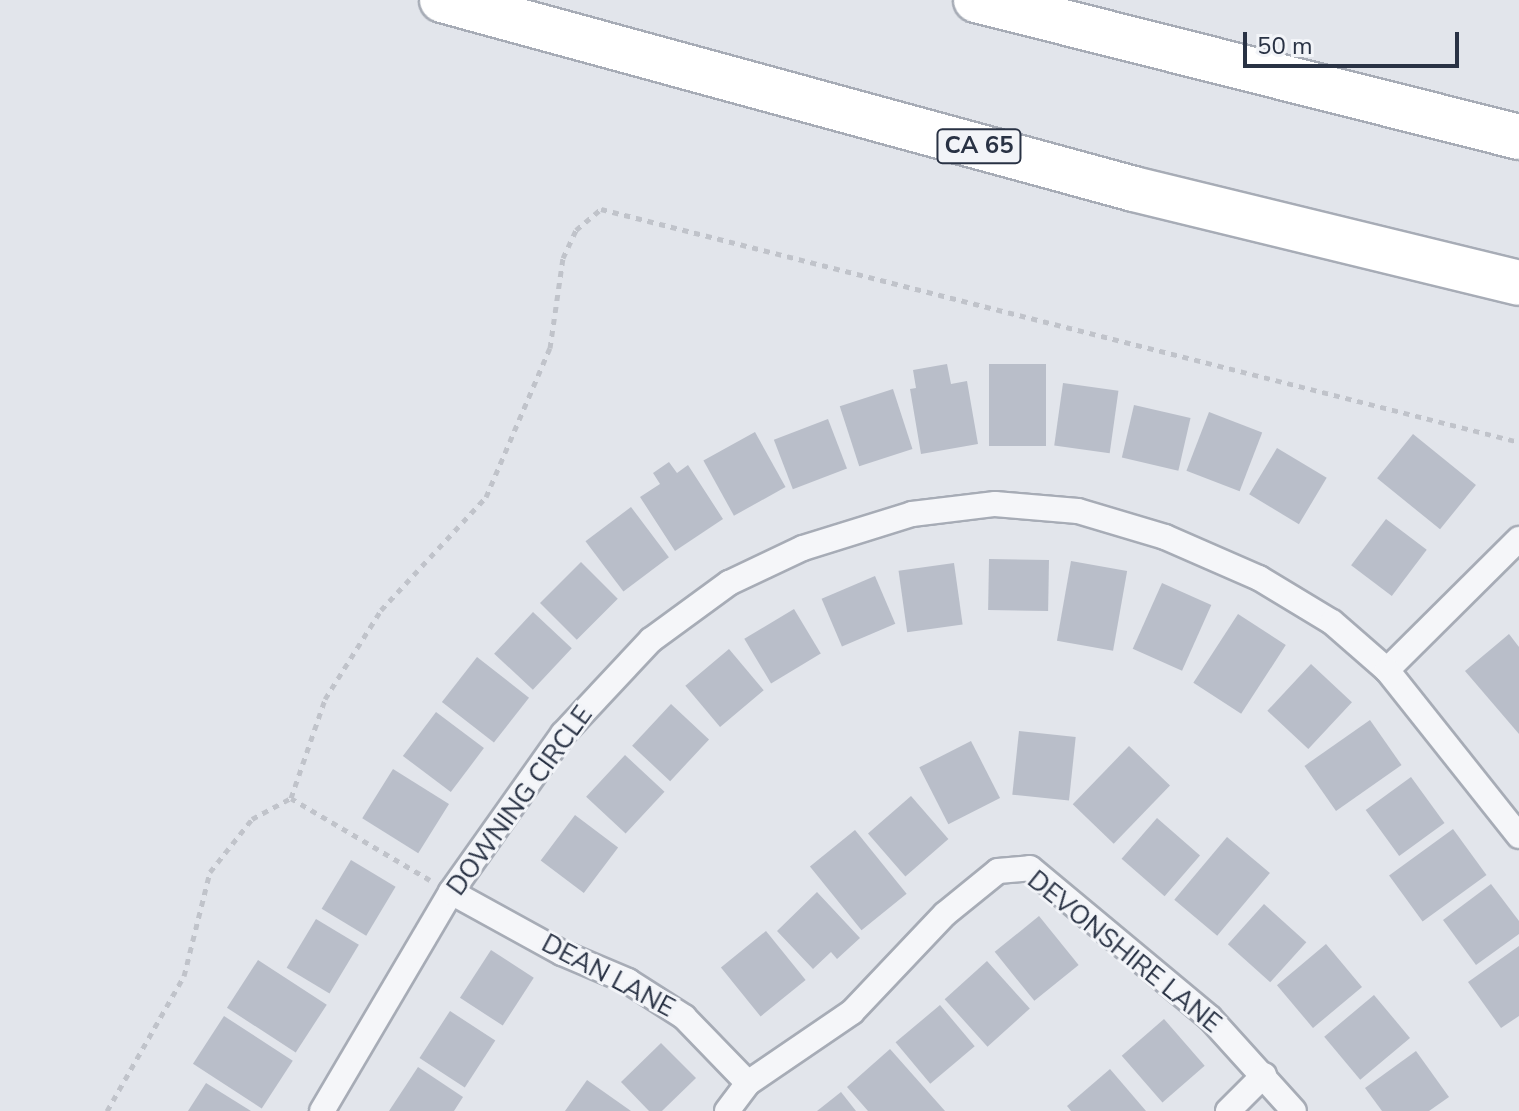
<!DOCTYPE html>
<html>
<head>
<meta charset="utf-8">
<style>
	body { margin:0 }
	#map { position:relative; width:1519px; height:1111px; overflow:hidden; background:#e2e5eb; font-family:"Nunito Sans",sans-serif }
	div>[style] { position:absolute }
	.building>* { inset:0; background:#b9bec9; transform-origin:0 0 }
	.path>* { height:5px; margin-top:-2.5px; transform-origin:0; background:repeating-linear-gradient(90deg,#c0c3ca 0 6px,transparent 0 12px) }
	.roads { filter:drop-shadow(2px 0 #a7acb6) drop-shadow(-2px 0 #a7acb6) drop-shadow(0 2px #a7acb6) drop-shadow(0 -2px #a7acb6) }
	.minor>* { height:24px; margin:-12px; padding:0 12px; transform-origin:12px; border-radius:12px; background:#f5f6f9 }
	.motorway>* { height:44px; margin:-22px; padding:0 22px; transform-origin:22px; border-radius:22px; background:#fff }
	span { translate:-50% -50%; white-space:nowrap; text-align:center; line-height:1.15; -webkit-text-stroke:6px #f2f4f8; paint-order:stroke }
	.shield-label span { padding:2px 6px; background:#f2f4f8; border:2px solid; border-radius:6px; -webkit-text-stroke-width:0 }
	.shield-label { font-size:24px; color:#293244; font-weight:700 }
	.street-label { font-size:26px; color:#293244 }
	.scale { position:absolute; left:1243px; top:32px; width:216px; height:36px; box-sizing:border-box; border:4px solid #293244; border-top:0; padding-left:10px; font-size:24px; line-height:28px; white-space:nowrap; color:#293244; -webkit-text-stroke:6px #f2f4f8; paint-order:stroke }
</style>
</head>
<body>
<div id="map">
	<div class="building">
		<div style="clip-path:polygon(947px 364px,951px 384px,967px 381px,978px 444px,921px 454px,910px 389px,916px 388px,913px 370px)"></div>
		<div style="left:1046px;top:364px;width:82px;height:57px;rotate:90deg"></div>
		<div style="left:1063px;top:383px;width:56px;height:63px;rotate:8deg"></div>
		<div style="left:893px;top:389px;width:63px;height:56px;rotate:72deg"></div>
		<div style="left:1134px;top:405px;width:58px;height:54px;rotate:13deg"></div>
		<div style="left:1209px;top:412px;width:57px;height:63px;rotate:21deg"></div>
		<div style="left:828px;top:419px;width:53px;height:58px;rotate:69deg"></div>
		<div style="left:755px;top:432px;width:63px;height:59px;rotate:61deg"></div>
		<div style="left:1413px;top:434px;width:81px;height:57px;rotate:39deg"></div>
		<div style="left:1277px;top:448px;width:58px;height:54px;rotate:31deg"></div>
		<div style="clip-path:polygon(669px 462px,677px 473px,688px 465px,723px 519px,675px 551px,640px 497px,660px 484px,653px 473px)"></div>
		<div style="left:631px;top:507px;width:63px;height:57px;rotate:53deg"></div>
		<div style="left:1386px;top:519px;width:51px;height:58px;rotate:37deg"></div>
		<div style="left:989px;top:559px;width:60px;height:51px;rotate:1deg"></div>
		<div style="left:1071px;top:561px;width:57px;height:81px;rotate:10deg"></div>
		<div style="left:581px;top:562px;width:52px;height:58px;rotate:45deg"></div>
		<div style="left:954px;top:563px;width:62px;height:56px;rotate:82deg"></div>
		<div style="left:875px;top:576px;width:52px;height:58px;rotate:67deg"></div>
		<div style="left:1162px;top:583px;width:54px;height:72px;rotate:24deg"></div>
		<div style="left:794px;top:609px;width:52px;height:58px;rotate:59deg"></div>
		<div style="left:533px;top:612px;width:53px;height:57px;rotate:43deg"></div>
		<div style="left:1238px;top:614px;width:57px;height:82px;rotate:33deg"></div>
		<div style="clip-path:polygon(1509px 634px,1519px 647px,1519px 734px,1465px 671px)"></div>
		<div style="left:729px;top:649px;width:54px;height:57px;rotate:50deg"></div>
		<div style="left:477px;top:657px;width:66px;height:57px;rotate:38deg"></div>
		<div style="left:1311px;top:664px;width:56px;height:64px;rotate:43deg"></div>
		<div style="left:671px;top:704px;width:52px;height:57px;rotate:43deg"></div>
		<div style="left:436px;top:712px;width:60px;height:55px;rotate:37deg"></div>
		<div style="left:1370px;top:720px;width:55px;height:80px;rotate:55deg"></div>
		<div style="left:1019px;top:731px;width:57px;height:64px;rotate:6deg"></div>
		<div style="left:971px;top:741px;width:64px;height:58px;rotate:63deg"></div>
		<div style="left:1129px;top:746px;width:57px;height:81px;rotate:44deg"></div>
		<div style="left:625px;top:755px;width:54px;height:57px;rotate:43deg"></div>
		<div style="left:393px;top:769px;width:66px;height:58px;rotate:32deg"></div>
		<div style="left:1411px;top:777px;width:57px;height:56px;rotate:54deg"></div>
		<div style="left:911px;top:796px;width:57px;height:57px;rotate:49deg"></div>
		<div style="left:575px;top:815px;width:54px;height:57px;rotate:37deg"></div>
		<div style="left:1157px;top:818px;width:57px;height:54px;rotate:41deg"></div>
		<div style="left:1453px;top:829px;width:57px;height:79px;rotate:54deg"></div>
		<div style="left:855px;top:830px;width:82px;height:58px;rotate:51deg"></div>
		<div style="left:1227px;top:837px;width:56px;height:82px;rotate:40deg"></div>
		<div style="left:351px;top:860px;width:52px;height:57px;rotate:31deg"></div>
		<div style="clip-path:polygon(1491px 884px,1519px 921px,1519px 934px,1476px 965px,1443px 920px)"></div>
		<div style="clip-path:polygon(817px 892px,860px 938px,837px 959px,831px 952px,813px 969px,777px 931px)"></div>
		<div style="left:1264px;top:904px;width:57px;height:54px;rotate:42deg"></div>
		<div style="left:1039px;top:916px;width:63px;height:57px;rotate:51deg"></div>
		<div style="left:316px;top:919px;width:50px;height:57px;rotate:31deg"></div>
		<div style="left:766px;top:931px;width:63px;height:58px;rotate:51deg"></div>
		<div style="left:1326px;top:944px;width:56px;height:64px;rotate:50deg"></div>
		<div style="clip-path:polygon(1519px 946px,1519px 1016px,1501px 1028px,1468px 982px)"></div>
		<div style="left:491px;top:950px;width:51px;height:57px;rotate:33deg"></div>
		<div style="left:258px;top:960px;width:82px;height:57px;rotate:33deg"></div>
		<div style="left:987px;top:961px;width:64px;height:57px;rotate:48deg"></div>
		<div style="left:1374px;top:995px;width:56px;height:65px;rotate:50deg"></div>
		<div style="left:940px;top:1005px;width:54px;height:58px;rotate:50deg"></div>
		<div style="left:450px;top:1011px;width:54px;height:56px;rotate:33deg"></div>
		<div style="left:224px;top:1016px;width:82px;height:57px;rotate:33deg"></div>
		<div style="left:1164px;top:1019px;width:62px;height:56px;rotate:49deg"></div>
		<div style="clip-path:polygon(661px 1043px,696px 1078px,662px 1111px,649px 1111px,621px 1082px)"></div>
		<div style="clip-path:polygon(890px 1049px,945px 1111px,868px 1111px,847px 1087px)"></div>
		<div style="clip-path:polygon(1416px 1051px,1449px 1097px,1429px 1111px,1382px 1111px,1365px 1088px)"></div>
		<div style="clip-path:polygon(418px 1067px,463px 1097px,454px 1111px,389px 1111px)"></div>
		<div style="clip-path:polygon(1110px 1069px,1146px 1111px,1071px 1111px,1067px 1106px)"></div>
		<div style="clip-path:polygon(587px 1080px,631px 1111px,565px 1111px)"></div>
		<div style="clip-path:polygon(206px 1083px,251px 1111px,188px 1111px)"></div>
		<div style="clip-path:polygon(841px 1092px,856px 1111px,817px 1111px)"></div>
	</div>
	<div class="path">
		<div style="left:430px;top:880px;width:161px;rotate:-149.5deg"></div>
		<div style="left:291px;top:798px;width:105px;rotate:-71deg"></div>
		<div style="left:325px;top:699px;width:105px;rotate:-57.8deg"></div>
		<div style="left:381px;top:610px;width:154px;rotate:-47.1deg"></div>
		<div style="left:486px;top:497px;width:162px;rotate:-66.8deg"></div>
		<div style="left:550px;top:348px;width:91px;rotate:-81.8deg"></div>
		<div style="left:563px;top:258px;width:31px;rotate:-65deg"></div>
		<div style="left:576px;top:230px;width:33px;rotate:-40deg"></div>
		<div style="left:601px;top:209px;width:947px;rotate:14.24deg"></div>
		<div style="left:107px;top:1111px;width:155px;rotate:-60.3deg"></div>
		<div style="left:184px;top:976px;width:107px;rotate:-76deg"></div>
		<div style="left:210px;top:872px;width:68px;rotate:-51.6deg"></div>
		<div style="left:252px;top:819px;width:44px;rotate:-28.3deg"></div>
	</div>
	<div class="roads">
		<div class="minor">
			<div style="left:1387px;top:670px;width:186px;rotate:-44.8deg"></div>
			<div style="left:451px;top:892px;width:127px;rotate:28.8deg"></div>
			<div style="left:562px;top:953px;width:72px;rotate:23deg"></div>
			<div style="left:628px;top:981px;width:67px;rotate:32.7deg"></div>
			<div style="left:684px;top:1017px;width:92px;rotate:45.9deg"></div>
			<div style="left:322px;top:1111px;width:254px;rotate:-59.5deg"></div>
			<div style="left:451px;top:892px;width:194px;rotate:-54.7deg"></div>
			<div style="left:563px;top:734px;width:129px;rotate:-46.9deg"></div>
			<div style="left:651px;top:640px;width:97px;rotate:-36.2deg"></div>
			<div style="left:729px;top:583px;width:82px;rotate:-25.3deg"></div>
			<div style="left:803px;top:548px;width:114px;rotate:-17.3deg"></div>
			<div style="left:912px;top:514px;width:84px;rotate:-6.9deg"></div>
			<div style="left:995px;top:504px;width:83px;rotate:4.8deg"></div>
			<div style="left:1078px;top:511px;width:91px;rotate:16.6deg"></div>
			<div style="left:1165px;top:537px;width:103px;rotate:23.6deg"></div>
			<div style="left:1259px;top:578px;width:85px;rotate:31.1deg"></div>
			<div style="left:1332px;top:622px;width:73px;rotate:41.1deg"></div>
			<div style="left:1387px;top:670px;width:212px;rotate:51.5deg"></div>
			<div style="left:727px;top:1111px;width:35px;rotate:-53deg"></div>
			<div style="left:748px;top:1083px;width:126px;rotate:-34.3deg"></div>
			<div style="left:852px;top:1012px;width:135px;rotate:-46.5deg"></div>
			<div style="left:945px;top:914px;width:68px;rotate:-39.1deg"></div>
			<div style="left:998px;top:871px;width:32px;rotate:-5deg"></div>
			<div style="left:1030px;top:868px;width:234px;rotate:39.8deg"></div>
			<div style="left:1210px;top:1018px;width:125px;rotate:47.9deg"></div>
			<div style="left:1228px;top:1111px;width:51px;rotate:-45deg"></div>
		</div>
		<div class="motorway">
			<div style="left:442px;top:0;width:717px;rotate:15.28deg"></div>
			<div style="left:1134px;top:189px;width:396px;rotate:13.7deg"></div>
			<div style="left:976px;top:0;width:560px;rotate:14.16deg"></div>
		</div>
	</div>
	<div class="shield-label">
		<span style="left:979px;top:146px">CA 65</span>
	</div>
	<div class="street-label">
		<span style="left:520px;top:801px;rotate:-54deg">DOWNING CIRCLE</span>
		<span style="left:1124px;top:952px;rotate:39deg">DEVONSHIRE LANE</span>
		<span style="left:608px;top:976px;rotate:28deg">DEAN LANE</span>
	</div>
	<div class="scale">50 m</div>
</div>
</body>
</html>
